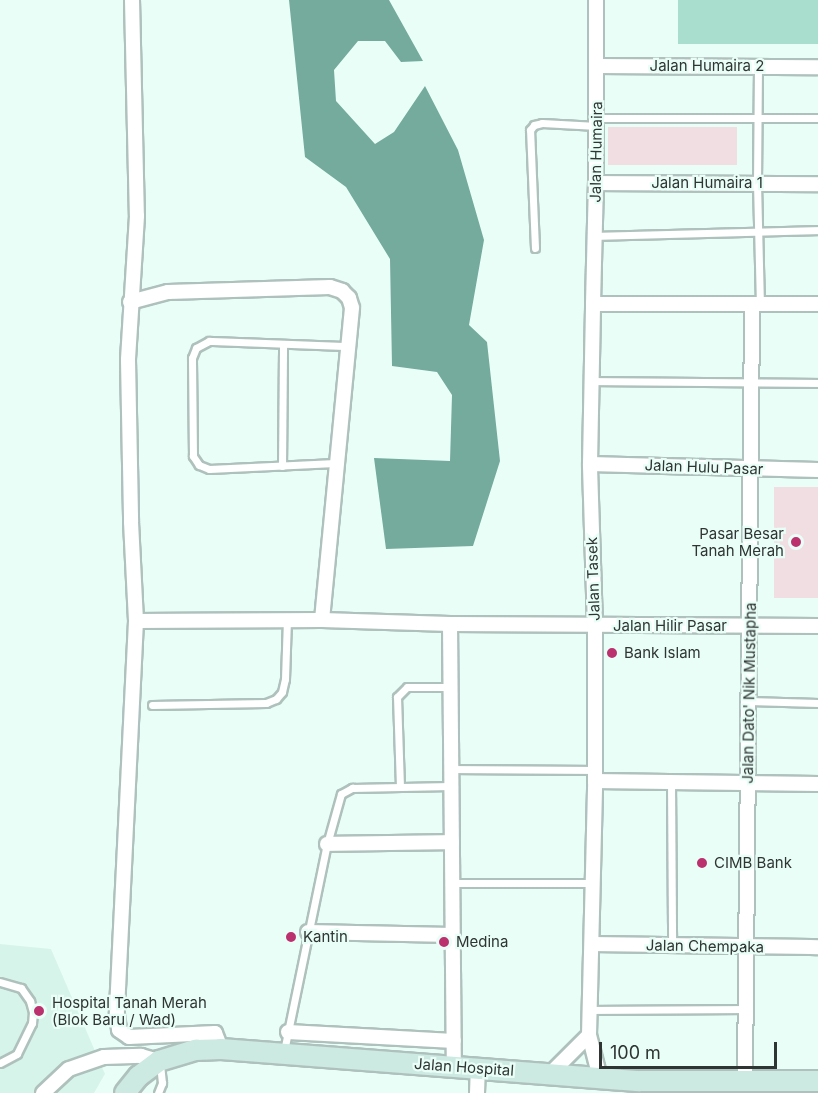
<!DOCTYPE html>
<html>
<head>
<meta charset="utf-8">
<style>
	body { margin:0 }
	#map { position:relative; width:818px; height:1093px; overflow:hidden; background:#eafef8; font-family:Inter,sans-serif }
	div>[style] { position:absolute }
	.built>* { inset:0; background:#d7f4eb }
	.green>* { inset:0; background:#a9decf; transform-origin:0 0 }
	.water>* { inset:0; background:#74ab9d }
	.building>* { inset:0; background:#f1dee3; transform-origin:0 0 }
	.roads { filter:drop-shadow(2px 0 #afc1bc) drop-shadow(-2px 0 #afc1bc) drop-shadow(0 2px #afc1bc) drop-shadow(0 -2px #afc1bc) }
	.lane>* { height:7px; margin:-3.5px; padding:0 3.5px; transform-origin:3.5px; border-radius:3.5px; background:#fff }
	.street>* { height:14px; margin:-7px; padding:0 7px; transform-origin:7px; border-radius:7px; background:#fff }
	.secondary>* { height:20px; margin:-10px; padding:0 10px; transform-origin:10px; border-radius:10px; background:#cce9e2 }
	.dots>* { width:16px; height:16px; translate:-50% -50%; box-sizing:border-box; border:3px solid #eafef8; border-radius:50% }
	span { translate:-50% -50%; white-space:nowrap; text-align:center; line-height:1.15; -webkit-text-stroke:4.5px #eafef8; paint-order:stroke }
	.street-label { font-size:15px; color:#2e3533 }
	.poi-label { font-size:15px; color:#2e3533 }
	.right { translate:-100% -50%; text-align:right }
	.left { translate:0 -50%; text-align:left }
	.scale { position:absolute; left:599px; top:1042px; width:178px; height:27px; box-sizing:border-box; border:3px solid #2e3533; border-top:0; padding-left:8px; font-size:18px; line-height:21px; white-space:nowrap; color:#2e3533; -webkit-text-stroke:4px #eafef8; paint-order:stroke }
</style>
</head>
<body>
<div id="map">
	<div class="built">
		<div style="clip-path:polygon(0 944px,51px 949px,105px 1074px,94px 1093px,0 1093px)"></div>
	</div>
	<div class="green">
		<div style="left:678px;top:0;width:140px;height:44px"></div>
	</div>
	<div class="water">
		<div style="clip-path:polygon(289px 0,389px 0,423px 61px,401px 62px,385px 41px,358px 41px,334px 70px,336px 101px,375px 144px,394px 132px,425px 86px,458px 150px,484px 240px,469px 325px,487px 342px,500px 461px,473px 546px,386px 549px,374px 458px,450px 461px,452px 395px,437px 372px,392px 366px,390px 259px,346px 187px,305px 157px)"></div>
	</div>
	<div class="building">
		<div style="left:608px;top:127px;width:129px;height:38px"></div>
		<div style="left:774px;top:487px;width:44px;height:111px"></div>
	</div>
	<div class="roads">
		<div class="lane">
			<div style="left:758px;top:67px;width:116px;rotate:90.5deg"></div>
			<div style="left:757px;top:183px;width:121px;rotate:88.6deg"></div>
			<div style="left:597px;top:118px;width:221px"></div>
			<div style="left:595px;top:236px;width:223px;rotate:-1.5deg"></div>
			<div style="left:535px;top:248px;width:118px;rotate:-92.4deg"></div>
			<div style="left:530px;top:130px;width:6px;rotate:-51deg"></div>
			<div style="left:534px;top:125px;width:8px;rotate:-14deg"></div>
			<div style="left:542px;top:123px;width:55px;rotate:3.1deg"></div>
			<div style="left:590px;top:381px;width:228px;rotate:0.5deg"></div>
			<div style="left:335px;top:463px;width:126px;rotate:177.3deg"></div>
			<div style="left:209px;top:469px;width:11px;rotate:-158deg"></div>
			<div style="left:199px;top:465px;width:11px;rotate:-124deg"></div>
			<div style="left:193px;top:456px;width:98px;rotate:-90.6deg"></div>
			<div style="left:192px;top:358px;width:11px;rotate:-68deg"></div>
			<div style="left:196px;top:348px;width:15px;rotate:-28deg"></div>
			<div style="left:209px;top:341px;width:138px;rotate:2.1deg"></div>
			<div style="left:282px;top:466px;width:122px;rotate:-89.5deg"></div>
			<div style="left:749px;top:701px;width:69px;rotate:1.7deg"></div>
			<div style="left:152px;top:705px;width:114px;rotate:-1deg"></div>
			<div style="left:266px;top:703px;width:11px;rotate:-22deg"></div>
			<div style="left:276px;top:699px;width:9px;rotate:-49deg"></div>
			<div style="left:282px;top:692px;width:13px;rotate:-77deg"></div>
			<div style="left:285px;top:679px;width:59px;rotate:-88.1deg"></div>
			<div style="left:451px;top:769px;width:144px;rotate:0.4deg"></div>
			<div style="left:671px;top:783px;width:162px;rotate:89.6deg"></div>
			<div style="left:400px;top:787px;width:90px;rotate:-91.9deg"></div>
			<div style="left:397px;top:697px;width:14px;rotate:-45deg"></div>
			<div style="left:407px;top:687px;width:43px"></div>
			<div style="left:452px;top:883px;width:141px"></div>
			<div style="left:0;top:982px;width:22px;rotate:16deg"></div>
			<div style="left:21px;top:988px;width:16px;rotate:55deg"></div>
			<div style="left:30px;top:1001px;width:11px;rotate:75deg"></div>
			<div style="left:33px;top:1012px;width:11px;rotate:95deg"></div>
			<div style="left:32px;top:1023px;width:34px;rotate:116deg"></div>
			<div style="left:17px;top:1054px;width:19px;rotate:152deg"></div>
			<div style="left:590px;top:1010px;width:156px;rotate:-0.4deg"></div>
			<div style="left:284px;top:1051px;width:211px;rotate:-78.3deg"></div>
			<div style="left:327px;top:844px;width:52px;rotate:-74.4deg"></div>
			<div style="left:341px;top:794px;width:13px;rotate:-29deg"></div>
			<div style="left:352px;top:788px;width:99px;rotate:-1.2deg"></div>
			<div style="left:158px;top:1093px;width:11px;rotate:-68deg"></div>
			<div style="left:162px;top:1083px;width:20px;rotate:-96deg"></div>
		</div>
		<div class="street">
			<div style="left:132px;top:0;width:216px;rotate:88.7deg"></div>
			<div style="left:137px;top:216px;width:144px;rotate:93.6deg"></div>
			<div style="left:128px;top:360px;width:162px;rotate:88.9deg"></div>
			<div style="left:131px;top:522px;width:99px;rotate:87.1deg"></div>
			<div style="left:136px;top:621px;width:394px;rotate:92.8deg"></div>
			<div style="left:117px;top:1015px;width:15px;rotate:82deg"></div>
			<div style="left:119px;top:1030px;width:12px;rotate:35deg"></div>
			<div style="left:129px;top:1037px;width:86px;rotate:-2.7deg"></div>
			<div style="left:215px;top:1033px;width:17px;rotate:69deg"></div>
			<div style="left:597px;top:66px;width:221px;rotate:0.3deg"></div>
			<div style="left:596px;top:183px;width:222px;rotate:0.3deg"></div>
			<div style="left:130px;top:302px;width:39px;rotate:-15deg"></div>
			<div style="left:168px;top:292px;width:162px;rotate:-1.8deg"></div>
			<div style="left:330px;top:287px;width:13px;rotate:18deg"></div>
			<div style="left:342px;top:291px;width:10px;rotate:45deg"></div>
			<div style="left:349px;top:298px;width:10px;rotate:73deg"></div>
			<div style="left:352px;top:308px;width:313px;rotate:95.5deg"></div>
			<div style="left:593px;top:304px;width:121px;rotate:-88.6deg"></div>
			<div style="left:596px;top:183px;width:183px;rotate:-90deg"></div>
			<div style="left:590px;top:464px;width:228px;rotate:1.5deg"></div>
			<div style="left:136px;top:621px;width:186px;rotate:-0.3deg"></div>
			<div style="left:322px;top:620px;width:128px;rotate:1.8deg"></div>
			<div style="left:450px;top:624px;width:368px;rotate:0.3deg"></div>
			<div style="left:450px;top:624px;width:442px;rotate:89.5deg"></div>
			<div style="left:595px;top:781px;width:223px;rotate:0.8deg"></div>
			<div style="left:327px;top:844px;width:125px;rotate:-0.9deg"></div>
			<div style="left:308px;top:932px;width:144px;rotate:1.2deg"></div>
			<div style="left:592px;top:944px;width:226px;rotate:0.8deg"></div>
			<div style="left:288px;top:1032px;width:166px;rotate:3.1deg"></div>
			<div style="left:550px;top:1074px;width:55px;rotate:-45deg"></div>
			<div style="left:600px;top:1078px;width:44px;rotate:-104.3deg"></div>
			<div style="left:589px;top:1035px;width:254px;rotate:-88.6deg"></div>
			<div style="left:595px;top:781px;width:155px;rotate:-90deg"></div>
			<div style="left:595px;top:626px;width:162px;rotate:-91.8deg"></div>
			<div style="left:590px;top:464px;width:160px;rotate:-88.9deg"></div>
			<div style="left:593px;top:304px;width:225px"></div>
			<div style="left:745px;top:1082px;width:777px;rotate:-89.48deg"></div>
			<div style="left:43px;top:1093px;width:35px;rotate:-43deg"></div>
			<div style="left:69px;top:1069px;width:37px;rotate:-19deg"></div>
			<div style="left:104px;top:1057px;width:37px;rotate:-2deg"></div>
			<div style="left:141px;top:1056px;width:19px;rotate:16deg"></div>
			<div style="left:477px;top:1093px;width:25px;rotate:-88deg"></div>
		</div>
		<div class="secondary">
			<div style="left:125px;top:1093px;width:22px;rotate:-51deg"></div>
			<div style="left:139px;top:1076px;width:25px;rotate:-37deg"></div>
			<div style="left:159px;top:1061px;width:39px;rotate:-17deg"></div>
			<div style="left:196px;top:1050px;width:25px;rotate:-2deg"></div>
			<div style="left:221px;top:1049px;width:420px;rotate:4.4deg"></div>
			<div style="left:640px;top:1081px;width:178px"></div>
		</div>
	</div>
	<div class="dots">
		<div style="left:796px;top:542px;background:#bb316d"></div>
		<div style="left:612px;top:653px;background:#bb316d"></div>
		<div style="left:702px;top:863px;background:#bb316d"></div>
		<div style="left:291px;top:937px;background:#bb316d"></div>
		<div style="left:444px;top:942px;background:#bb316d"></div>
		<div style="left:39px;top:1011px;background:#bb316d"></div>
	</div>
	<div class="street-label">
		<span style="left:707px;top:66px">Jalan Humaira 2</span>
		<span style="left:596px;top:152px;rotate:-89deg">Jalan Humaira</span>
		<span style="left:707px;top:183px">Jalan Humaira 1</span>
		<span style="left:704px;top:467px;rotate:2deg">Jalan Hulu Pasar</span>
		<span style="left:593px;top:579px;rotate:-92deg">Jalan Tasek</span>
		<span style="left:670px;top:626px">Jalan Hilir Pasar</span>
		<span style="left:749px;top:693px;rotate:-89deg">Jalan Dato' Nik Mustapha</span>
		<span style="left:705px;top:946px;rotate:1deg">Jalan Chempaka</span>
		<span style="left:464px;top:1067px;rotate:4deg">Jalan Hospital</span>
	</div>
	<div class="poi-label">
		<span class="right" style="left:784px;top:542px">Pasar Besar<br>Tanah Merah</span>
		<span class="left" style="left:624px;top:653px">Bank Islam</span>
		<span class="left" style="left:714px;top:863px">CIMB Bank</span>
		<span class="left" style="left:303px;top:937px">Kantin</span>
		<span class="left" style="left:456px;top:942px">Medina</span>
		<span class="left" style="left:52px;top:1011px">Hospital Tanah Merah<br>(Blok Baru / Wad)</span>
	</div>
	<div class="scale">100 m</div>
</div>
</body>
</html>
